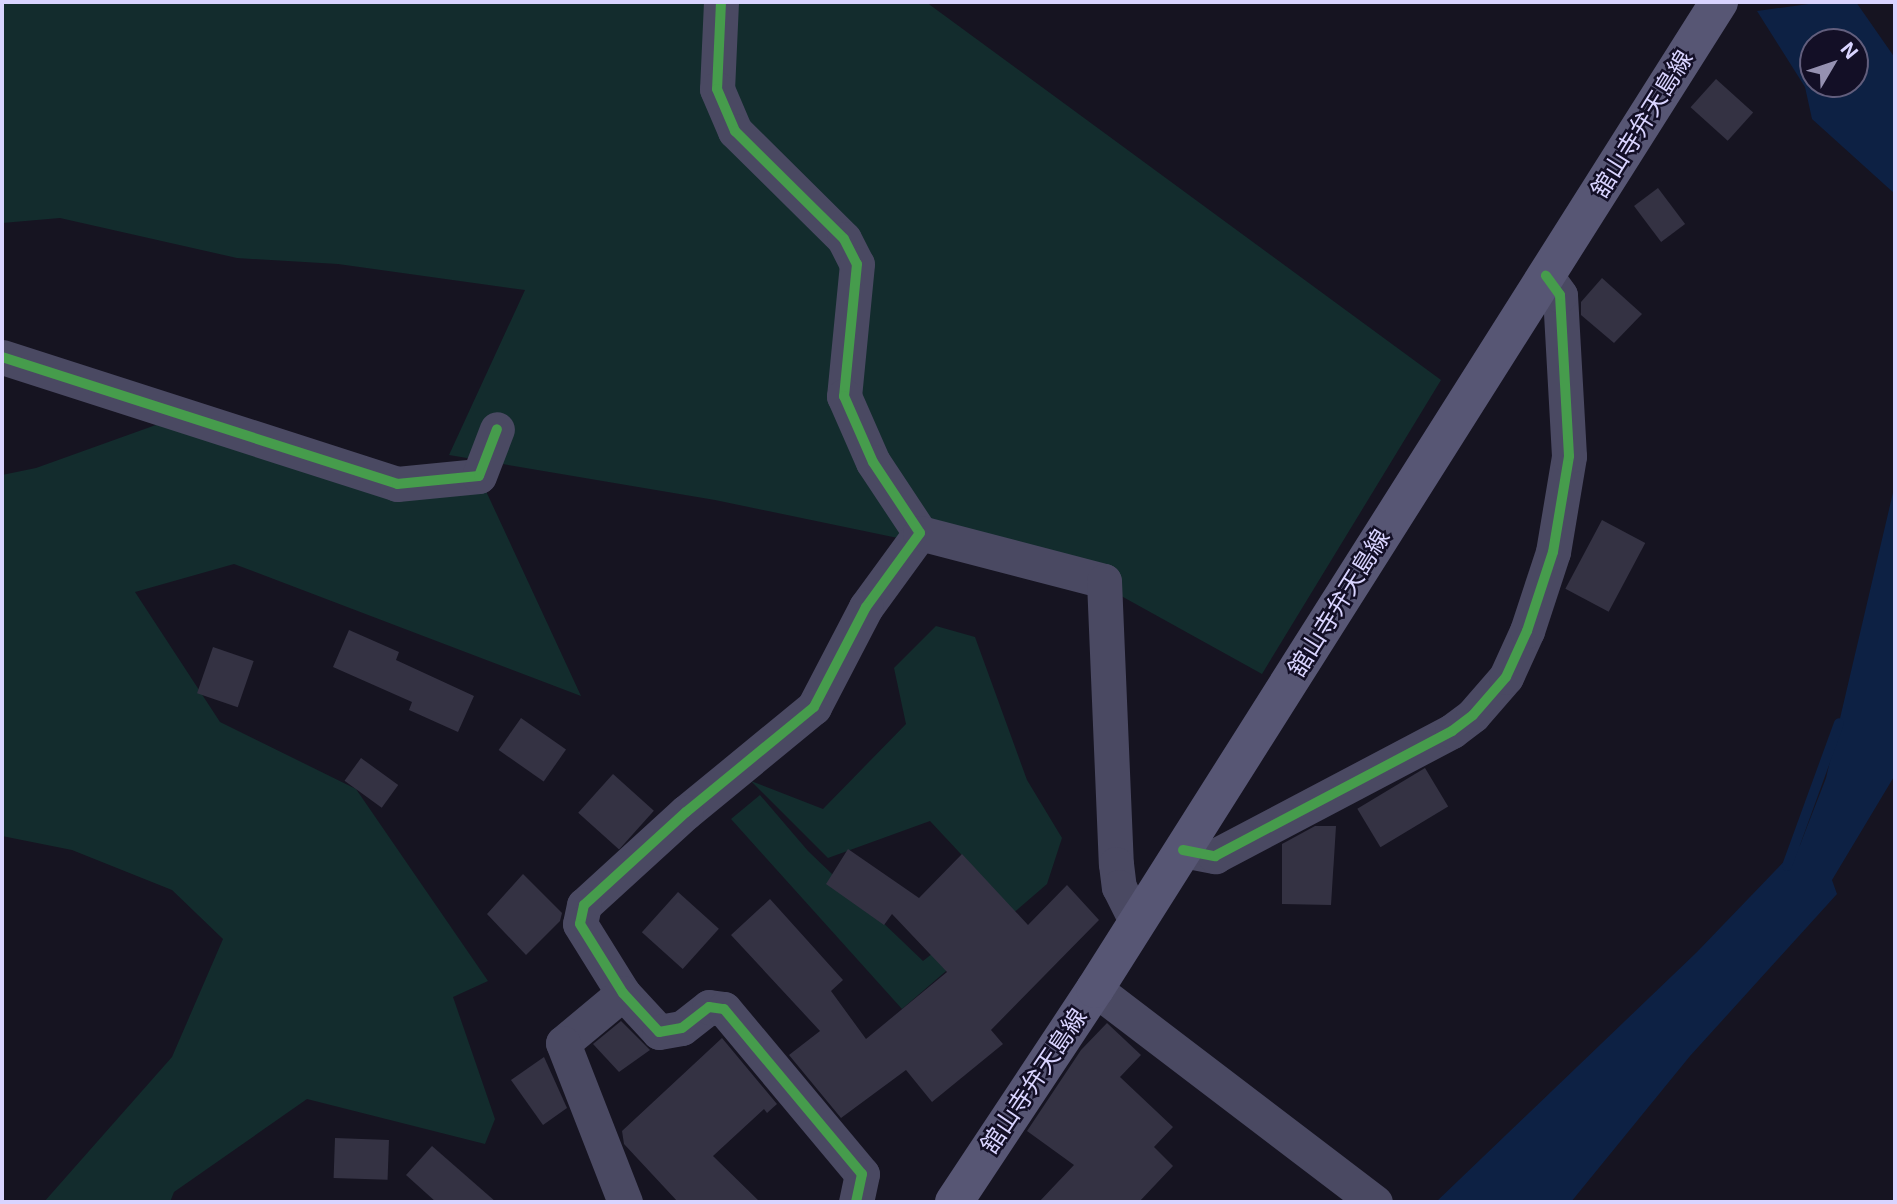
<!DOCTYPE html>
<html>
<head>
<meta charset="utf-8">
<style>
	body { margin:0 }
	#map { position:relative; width:1897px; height:1204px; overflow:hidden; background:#161421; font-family:Inter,"Noto Sans JP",sans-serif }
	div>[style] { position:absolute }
	.green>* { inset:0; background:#132c2d }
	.water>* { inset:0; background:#0d2144 }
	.stream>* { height:10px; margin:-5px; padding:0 5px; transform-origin:5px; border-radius:5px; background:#0d2144 }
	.building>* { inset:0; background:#343243; transform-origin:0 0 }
	.street>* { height:35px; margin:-17.5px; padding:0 17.5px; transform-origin:17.5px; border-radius:17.5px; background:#4a4962 }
	.secondary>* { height:38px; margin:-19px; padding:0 19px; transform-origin:19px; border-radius:19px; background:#575674 }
	.cycleway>* { height:10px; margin:-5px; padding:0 5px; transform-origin:5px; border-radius:5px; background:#469c4c }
	span { translate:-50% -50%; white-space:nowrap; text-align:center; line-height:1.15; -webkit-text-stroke:5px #130f26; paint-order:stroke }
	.street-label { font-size:24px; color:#d9d4ff }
	.frame { position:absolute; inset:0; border:4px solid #d9d4ff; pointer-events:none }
	.north { position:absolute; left:1799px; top:28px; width:70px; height:70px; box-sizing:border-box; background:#130f26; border:2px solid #625e7d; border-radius:50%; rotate:51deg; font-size:19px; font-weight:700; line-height:28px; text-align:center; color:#d9d4ff }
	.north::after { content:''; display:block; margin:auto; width:24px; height:32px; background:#9591b1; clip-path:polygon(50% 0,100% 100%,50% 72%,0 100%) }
</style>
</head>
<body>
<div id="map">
	<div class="green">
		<div style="clip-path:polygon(2px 2px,926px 2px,1441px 380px,1262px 674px,1114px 592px,1104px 581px,715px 500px,449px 455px,525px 290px,338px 264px,237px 258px,60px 218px,2px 223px)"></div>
		<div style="clip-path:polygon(167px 421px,306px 470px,479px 476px,581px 696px,234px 564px,135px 592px,220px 722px,356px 789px,488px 981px,453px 997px,495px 1119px,485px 1144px,307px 1099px,174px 1192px,170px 1202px,44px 1202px,172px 1057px,223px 939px,172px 890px,72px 850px,2px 836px,2px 475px,36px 468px)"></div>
		<div style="clip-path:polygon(936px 626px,975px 637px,1027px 780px,1062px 838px,1047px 884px,902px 1009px,731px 819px,760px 795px,808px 851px,923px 961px,1002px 898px,930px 821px,828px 858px,751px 781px,823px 809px,906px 724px,894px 668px)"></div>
	</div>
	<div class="water">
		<div style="clip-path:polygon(evenodd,1823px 2px,1856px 2px,1895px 58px,1895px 194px,1812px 119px,1805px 87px,1757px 11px,1823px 2px,1813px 42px,1855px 42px,1855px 84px,1813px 84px,1813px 42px)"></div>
		<div style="clip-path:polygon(1895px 484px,1895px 775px,1832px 880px,1837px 894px,1690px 1056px,1571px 1202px,1436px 1202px,1697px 952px,1800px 845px,1826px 778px)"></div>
	</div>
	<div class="stream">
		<div style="left:1787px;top:866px;width:152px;rotate:-70deg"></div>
	</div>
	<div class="building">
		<div style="left:1716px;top:79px;width:50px;height:38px;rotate:42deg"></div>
		<div style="left:1658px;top:188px;width:45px;height:30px;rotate:53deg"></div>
		<div style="clip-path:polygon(1602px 278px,1642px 314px,1614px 343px,1581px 315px,1581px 302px)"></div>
		<div style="left:1602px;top:520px;width:49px;height:78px;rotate:28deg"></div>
		<div style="clip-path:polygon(349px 630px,399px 652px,396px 660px,474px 696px,458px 732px,409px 710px,412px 702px,333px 667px)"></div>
		<div style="left:213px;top:647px;width:43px;height:49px;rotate:19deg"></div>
		<div style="left:521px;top:718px;width:55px;height:39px;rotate:35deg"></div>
		<div style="left:361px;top:758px;width:46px;height:28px;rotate:36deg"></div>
		<div style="left:1425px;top:768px;width:45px;height:79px;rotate:59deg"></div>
		<div style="left:613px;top:774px;width:55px;height:52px;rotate:42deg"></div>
		<div style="clip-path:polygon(1315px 826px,1336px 826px,1331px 905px,1282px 904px,1282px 844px)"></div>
		<div style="clip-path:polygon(848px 849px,919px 898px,962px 854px,1028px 925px,1067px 885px,1099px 920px,991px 1030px,1003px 1044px,932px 1102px,906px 1070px,841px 1118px,789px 1055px,820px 1031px,731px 935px,770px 899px,843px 980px,831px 991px,866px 1039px,947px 972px,892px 914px,884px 925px,826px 884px)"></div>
		<div style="clip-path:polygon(523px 874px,562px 913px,560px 921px,526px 955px,487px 914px)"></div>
		<div style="left:678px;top:892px;width:55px;height:54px;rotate:42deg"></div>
		<div style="clip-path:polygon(621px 1021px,650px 1050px,619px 1072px,593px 1044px)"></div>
		<div style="clip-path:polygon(1107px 1023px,1141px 1055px,1120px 1077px,1173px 1127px,1154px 1147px,1173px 1166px,1139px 1202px,1039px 1202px,1074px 1165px,1027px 1131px,1081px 1050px)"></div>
		<div style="clip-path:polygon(722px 1038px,777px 1104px,767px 1113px,764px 1109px,713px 1156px,760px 1202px,678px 1202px,624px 1144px,622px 1131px)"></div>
		<div style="clip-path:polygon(544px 1057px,567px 1108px,543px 1125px,511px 1080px)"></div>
		<div style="left:335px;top:1138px;width:54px;height:40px;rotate:2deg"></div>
		<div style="clip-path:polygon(432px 1146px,496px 1202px,436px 1202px,406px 1175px)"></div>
	</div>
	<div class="street">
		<div style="left:721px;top:2px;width:87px;rotate:92.6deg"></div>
		<div style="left:717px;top:89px;width:46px;rotate:66.8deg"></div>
		<div style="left:735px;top:131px;width:153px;rotate:44.7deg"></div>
		<div style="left:844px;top:239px;width:28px;rotate:63deg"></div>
		<div style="left:857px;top:264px;width:133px;rotate:95.6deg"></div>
		<div style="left:844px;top:396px;width:72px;rotate:66.3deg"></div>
		<div style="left:873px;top:462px;width:85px;rotate:56.5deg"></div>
		<div style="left:920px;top:533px;width:92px;rotate:126.1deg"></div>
		<div style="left:866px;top:607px;width:113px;rotate:117.5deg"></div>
		<div style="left:814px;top:707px;width:166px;rotate:140.6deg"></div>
		<div style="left:686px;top:812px;width:138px;rotate:137.6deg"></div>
		<div style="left:584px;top:905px;width:19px;rotate:102deg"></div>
		<div style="left:580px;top:924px;width:81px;rotate:58.1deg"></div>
		<div style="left:623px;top:993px;width:53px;rotate:47.3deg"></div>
		<div style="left:659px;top:1032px;width:23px;rotate:-10deg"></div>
		<div style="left:682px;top:1028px;width:34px;rotate:-38deg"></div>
		<div style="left:709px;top:1007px;width:15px;rotate:8deg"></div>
		<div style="left:724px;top:1009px;width:215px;rotate:50.1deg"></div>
		<div style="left:862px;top:1174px;width:29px;rotate:102deg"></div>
		<div style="left:2px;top:357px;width:415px;rotate:17.8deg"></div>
		<div style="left:397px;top:484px;width:82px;rotate:-5.6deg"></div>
		<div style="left:479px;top:476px;width:50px;rotate:-69deg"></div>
		<div style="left:920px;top:533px;width:190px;rotate:14.6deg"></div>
		<div style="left:1104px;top:581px;width:283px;rotate:87.6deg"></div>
		<div style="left:1116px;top:864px;width:23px;rotate:83deg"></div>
		<div style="left:1119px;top:887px;width:40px;rotate:63.4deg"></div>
		<div style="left:1183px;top:850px;width:33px;rotate:11deg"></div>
		<div style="left:1215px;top:856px;width:268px;rotate:-27.8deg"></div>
		<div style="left:1452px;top:731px;width:26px;rotate:-37deg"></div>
		<div style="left:1473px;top:715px;width:50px;rotate:-49deg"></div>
		<div style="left:1506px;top:677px;width:51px;rotate:-65.5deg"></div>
		<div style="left:1527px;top:631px;width:83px;rotate:-71.8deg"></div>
		<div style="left:1553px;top:552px;width:97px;rotate:-80.5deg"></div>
		<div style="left:1569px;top:456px;width:161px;rotate:-93.2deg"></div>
		<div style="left:1560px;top:295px;width:24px;rotate:-126deg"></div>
		<div style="left:1095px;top:989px;width:352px;rotate:37.3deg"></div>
		<div style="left:623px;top:993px;width:78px;rotate:140.2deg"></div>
		<div style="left:563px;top:1043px;width:171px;rotate:68.7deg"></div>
	</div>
	<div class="secondary">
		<div style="left:954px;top:1202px;width:255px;rotate:-56.5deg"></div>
		<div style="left:1095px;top:989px;width:1168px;rotate:-57.7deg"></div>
	</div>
	<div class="cycleway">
		<div style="left:721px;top:2px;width:87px;rotate:92.6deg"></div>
		<div style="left:717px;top:89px;width:46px;rotate:66.8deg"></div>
		<div style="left:735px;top:131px;width:153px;rotate:44.7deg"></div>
		<div style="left:844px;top:239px;width:28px;rotate:63deg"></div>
		<div style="left:857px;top:264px;width:133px;rotate:95.6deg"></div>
		<div style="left:844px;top:396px;width:72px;rotate:66.3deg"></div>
		<div style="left:873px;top:462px;width:85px;rotate:56.5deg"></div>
		<div style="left:920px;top:533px;width:92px;rotate:126.1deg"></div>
		<div style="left:866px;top:607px;width:113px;rotate:117.5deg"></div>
		<div style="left:814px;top:707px;width:166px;rotate:140.6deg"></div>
		<div style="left:686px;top:812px;width:138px;rotate:137.6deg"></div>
		<div style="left:584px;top:905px;width:19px;rotate:102deg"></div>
		<div style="left:580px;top:924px;width:81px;rotate:58.1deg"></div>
		<div style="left:623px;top:993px;width:53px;rotate:47.3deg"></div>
		<div style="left:659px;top:1032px;width:23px;rotate:-10deg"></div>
		<div style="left:682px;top:1028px;width:34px;rotate:-38deg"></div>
		<div style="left:709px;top:1007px;width:15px;rotate:8deg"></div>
		<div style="left:724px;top:1009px;width:215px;rotate:50.1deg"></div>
		<div style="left:862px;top:1174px;width:29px;rotate:102deg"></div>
		<div style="left:2px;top:357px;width:415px;rotate:17.8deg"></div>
		<div style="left:397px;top:484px;width:82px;rotate:-5.6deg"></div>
		<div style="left:479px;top:476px;width:50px;rotate:-69deg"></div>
		<div style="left:1183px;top:850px;width:33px;rotate:11deg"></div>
		<div style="left:1215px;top:856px;width:268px;rotate:-27.8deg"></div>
		<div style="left:1452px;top:731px;width:26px;rotate:-37deg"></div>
		<div style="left:1473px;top:715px;width:50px;rotate:-49deg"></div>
		<div style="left:1506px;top:677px;width:51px;rotate:-65.5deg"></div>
		<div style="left:1527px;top:631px;width:83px;rotate:-71.8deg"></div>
		<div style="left:1553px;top:552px;width:97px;rotate:-80.5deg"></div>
		<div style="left:1569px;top:456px;width:161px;rotate:-93.2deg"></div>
		<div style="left:1560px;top:295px;width:24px;rotate:-126deg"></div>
	</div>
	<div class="street-label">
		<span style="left:1642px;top:124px;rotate:-58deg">舘山寺弁天島線</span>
		<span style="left:1339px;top:603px;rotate:-58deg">舘山寺弁天島線</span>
		<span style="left:1034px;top:1081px;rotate:-56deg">舘山寺弁天島線</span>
	</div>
	<div class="frame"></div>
	<div class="north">N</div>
</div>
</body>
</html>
